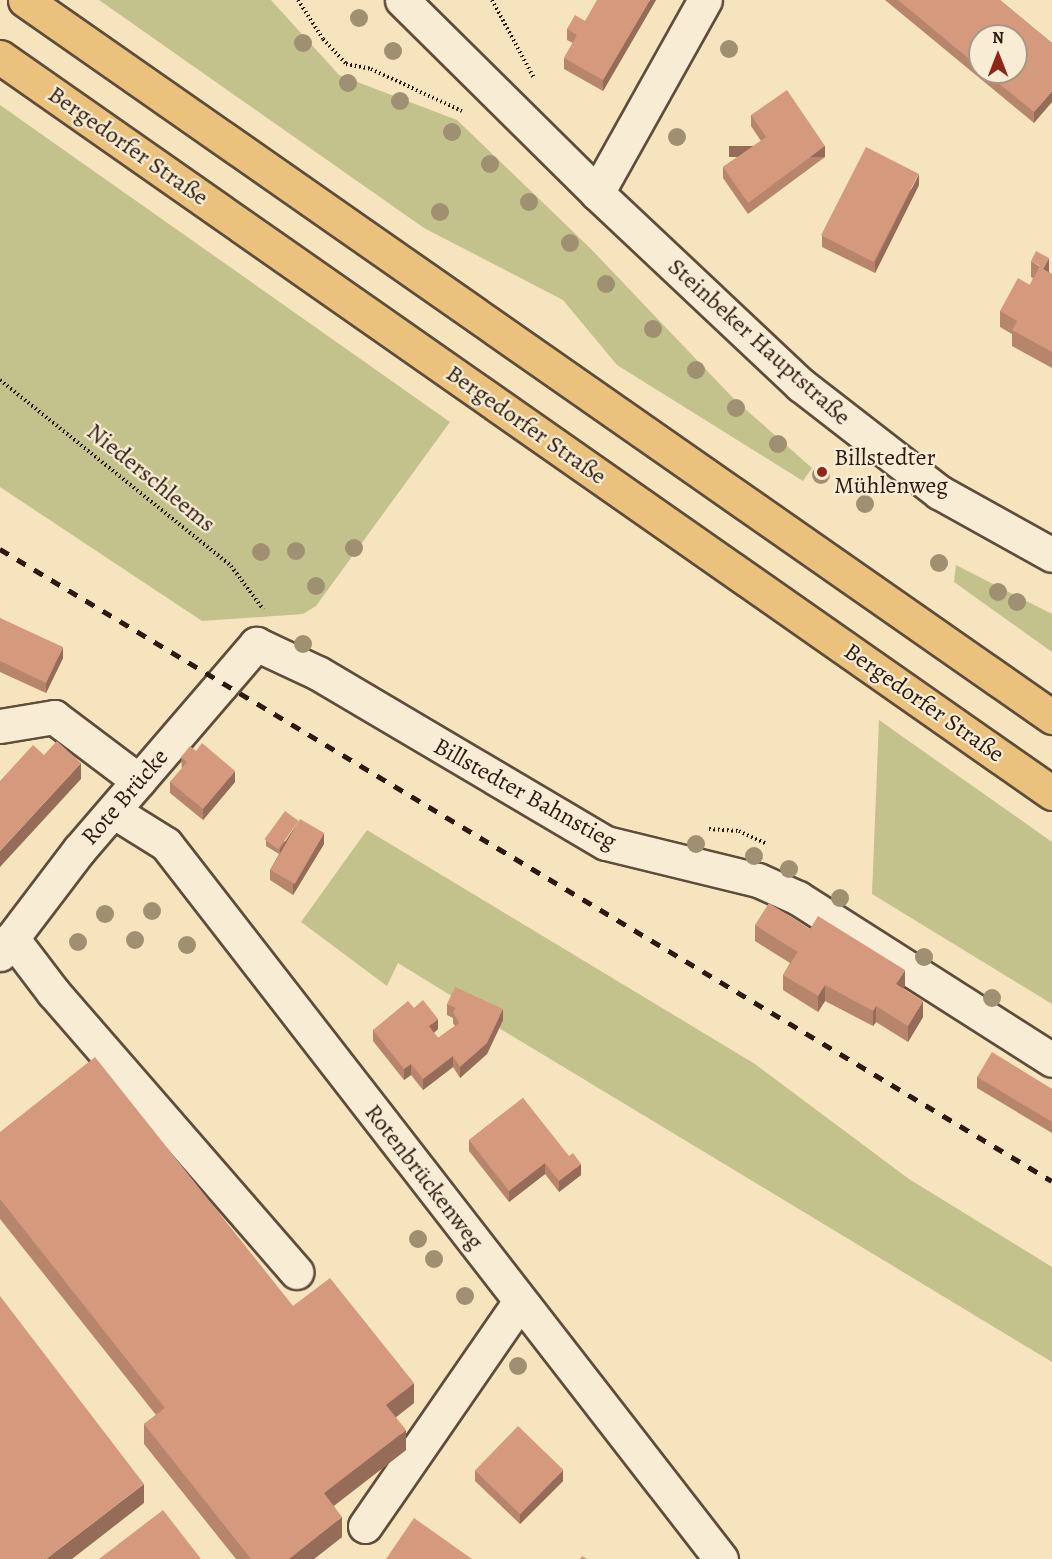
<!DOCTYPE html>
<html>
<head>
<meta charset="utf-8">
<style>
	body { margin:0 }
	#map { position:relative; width:1052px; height:1559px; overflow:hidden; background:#f5e4bd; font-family:Alegreya,serif }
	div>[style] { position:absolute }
	.green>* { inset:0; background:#c4c28c }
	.path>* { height:4px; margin-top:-2px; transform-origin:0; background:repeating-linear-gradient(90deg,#2d1910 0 1.5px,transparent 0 4.5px) }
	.roads { filter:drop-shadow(2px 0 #5f4c3b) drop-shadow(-2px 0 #5f4c3b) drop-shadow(0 2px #5f4c3b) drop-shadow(0 -2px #5f4c3b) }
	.minor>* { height:33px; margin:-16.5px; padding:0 16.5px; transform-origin:16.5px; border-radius:16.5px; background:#f8edd4 }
	.highway>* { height:33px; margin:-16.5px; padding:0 16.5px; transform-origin:16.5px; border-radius:16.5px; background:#eac27e }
	.rail>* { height:4.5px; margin-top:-2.25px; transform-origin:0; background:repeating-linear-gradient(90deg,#2d1910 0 10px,transparent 0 20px) }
	.trees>* { width:18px; height:18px; margin:-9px; border-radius:50%; background:#a09072 }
	.wall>* { inset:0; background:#b7846c }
	.shaded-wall>* { inset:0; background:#956c58; transform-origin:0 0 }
	.building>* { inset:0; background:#d59a7d; transform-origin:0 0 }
	.dots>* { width:16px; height:16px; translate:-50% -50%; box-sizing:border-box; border:3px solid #f8edd4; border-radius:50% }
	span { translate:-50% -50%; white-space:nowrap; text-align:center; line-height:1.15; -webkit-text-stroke:4.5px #f8edd4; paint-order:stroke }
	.street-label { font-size:24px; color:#2d1910 }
	.poi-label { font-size:24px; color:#2d1910 }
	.left { translate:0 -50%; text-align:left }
	.north { position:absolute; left:968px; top:24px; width:60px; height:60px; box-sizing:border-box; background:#f8edd4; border:2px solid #a79886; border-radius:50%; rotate:0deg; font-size:16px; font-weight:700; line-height:24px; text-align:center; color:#2d1910 }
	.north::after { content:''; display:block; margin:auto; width:21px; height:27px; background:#8f2418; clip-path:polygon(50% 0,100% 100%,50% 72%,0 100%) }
</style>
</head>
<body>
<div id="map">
	<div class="green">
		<div style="clip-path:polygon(99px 0,271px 0,339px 75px,457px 120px,590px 248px,735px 400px,812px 468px,803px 481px,617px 365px,563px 300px,424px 228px)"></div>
		<div style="clip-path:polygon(0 105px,450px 422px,316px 606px,303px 614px,202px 621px,0 487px)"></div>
		<div style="clip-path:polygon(956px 565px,1052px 614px,1052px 652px,954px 582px)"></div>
		<div style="clip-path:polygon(879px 720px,1052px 842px,1052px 1004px,872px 894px)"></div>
		<div style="clip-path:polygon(367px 830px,755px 1064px,909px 1179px,1052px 1267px,1052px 1362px,499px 1028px,502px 1020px,455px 998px,398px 963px,387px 986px,301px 922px)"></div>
	</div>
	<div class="path">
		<div style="left:298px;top:0;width:46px;rotate:57.3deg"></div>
		<div style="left:323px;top:39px;width:34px;rotate:47deg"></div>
		<div style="left:346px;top:64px;width:25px;rotate:11deg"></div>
		<div style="left:371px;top:69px;width:100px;rotate:24.8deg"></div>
		<div style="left:492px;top:0;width:89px;rotate:61.7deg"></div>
		<div style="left:0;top:380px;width:297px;rotate:38.8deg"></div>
		<div style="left:231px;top:566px;width:54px;rotate:53.3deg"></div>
		<div style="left:709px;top:829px;width:30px;rotate:4deg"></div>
		<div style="left:739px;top:831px;width:29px;rotate:25deg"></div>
	</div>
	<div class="roads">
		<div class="minor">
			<div style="left:402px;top:0;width:274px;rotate:44.7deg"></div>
			<div style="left:597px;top:193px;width:280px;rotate:43.3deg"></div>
			<div style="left:801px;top:385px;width:175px;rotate:37.8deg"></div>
			<div style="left:939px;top:492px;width:129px;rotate:29.1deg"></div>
			<div style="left:597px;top:193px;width:221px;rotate:-60.8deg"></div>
			<div style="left:0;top:726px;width:55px;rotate:-9.5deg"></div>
			<div style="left:54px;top:717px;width:106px;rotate:37deg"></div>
			<div style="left:113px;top:811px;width:62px;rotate:31.9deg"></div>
			<div style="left:166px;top:844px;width:905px;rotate:52.18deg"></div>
			<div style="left:12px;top:938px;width:68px;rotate:52.8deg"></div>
			<div style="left:53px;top:992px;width:371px;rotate:49deg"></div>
			<div style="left:0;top:954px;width:131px;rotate:-52.8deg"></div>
			<div style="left:79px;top:850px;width:272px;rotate:-49.3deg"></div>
			<div style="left:256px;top:644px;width:68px;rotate:25.1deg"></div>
			<div style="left:318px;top:673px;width:334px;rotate:30.6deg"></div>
			<div style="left:606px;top:843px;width:156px;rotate:13.7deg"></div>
			<div style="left:758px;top:880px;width:44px;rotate:24.2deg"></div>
			<div style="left:798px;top:898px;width:301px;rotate:32.5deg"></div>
			<div style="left:365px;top:1526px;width:273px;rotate:-55.4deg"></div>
		</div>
		<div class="highway">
			<div style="left:25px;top:0;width:1253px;rotate:34.92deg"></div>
			<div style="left:0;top:57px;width:1284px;rotate:34.98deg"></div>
		</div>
	</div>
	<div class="rail">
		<div style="left:0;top:549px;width:1227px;rotate:31deg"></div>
	</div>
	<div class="trees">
		<div style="left:359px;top:18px"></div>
		<div style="left:303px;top:43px"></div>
		<div style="left:729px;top:49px"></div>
		<div style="left:393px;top:51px"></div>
		<div style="left:348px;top:83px"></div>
		<div style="left:400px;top:101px"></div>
		<div style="left:452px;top:132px"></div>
		<div style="left:677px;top:137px"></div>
		<div style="left:490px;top:164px"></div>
		<div style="left:529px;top:202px"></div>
		<div style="left:440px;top:212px"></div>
		<div style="left:570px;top:243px"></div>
		<div style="left:606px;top:284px"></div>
		<div style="left:653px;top:329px"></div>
		<div style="left:696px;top:370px"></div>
		<div style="left:736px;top:408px"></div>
		<div style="left:778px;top:444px"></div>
		<div style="left:821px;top:475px"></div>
		<div style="left:865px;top:504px"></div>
		<div style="left:354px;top:548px"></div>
		<div style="left:296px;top:551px"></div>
		<div style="left:261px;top:552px"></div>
		<div style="left:939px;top:563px"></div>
		<div style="left:316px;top:586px"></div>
		<div style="left:998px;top:592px"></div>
		<div style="left:1017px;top:602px"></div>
		<div style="left:303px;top:644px"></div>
		<div style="left:696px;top:844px"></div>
		<div style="left:754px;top:856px"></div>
		<div style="left:789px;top:869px"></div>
		<div style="left:840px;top:898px"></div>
		<div style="left:152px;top:911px"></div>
		<div style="left:105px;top:914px"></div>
		<div style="left:135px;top:940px"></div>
		<div style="left:78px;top:942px"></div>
		<div style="left:187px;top:945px"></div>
		<div style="left:924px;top:957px"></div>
		<div style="left:992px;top:998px"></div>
		<div style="left:418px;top:1239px"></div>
		<div style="left:434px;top:1259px"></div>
		<div style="left:465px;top:1296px"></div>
		<div style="left:518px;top:1366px"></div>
	</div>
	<div class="wall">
		<div style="clip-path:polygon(656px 0,603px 91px,564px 69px,564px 58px,573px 43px,567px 40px,567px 29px,585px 21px)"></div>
		<div style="clip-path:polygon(evenodd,885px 0,1000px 0,1052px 43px,1034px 123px,885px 0,980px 36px,1016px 72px,980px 72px,980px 36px)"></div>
		<div style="clip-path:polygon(751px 115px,825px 157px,748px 214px,723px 178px,723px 167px,761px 141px,751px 126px)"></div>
		<div style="clip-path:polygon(919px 185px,875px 273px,822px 247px,822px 236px)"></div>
		<div style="clip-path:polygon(1031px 261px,1052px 274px,1052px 368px,1012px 346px,1012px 334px,1000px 327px,1000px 311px,1030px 285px,1033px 278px,1031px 277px)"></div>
		<div style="clip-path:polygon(0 618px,63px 658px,46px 693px,0 672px)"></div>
		<div style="clip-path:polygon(196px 751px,235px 782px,203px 820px,170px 793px,170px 782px,182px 769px,181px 757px)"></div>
		<div style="clip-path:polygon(266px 840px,324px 844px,293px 895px,270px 880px,270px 870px,279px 854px,266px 846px)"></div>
		<div style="clip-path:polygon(755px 925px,810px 929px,905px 986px,903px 989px,923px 1017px,908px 1042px,876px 1022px,873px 1026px,825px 1001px,818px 1012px,783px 990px,783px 975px,790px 963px,755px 941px)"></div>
		<div style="clip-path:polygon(447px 1004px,503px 1020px,487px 1054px,460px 1078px,453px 1067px,423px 1090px,411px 1075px,404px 1080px,373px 1041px,373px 1030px,414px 1008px,438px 1029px,434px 1033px,438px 1038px,455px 1026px,453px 1023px,453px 1018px,447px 1015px)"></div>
		<div style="clip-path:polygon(977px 1077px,1052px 1089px,1052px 1133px,977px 1088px)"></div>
		<div style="clip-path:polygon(523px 1098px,581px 1175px,559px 1192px,545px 1174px,509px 1202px,469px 1151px,469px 1140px)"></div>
		<div style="clip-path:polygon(0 1132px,293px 1306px,414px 1403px,396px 1417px,406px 1450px,334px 1506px,342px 1537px,314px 1559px,236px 1559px,144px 1444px,144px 1424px,156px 1415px,0 1219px)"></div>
		<div style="clip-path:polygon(475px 1470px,563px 1481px,520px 1524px,475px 1481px)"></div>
	</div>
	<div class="shaded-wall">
		<div style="clip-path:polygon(650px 0,656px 0,603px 91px,603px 80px)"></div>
		<div style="clip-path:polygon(1052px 91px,1052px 102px,1034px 123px,1034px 112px)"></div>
		<div style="left:825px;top:146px;width:11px;height:96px;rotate:90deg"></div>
		<div style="clip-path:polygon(919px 174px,919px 185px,875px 273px,875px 262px)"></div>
		<div style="clip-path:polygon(1049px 258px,1049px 274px,1043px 269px)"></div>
		<div style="clip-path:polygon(63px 647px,63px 658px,46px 693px,46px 683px)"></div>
		<div style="clip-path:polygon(81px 763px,81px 779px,0 867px,0 851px)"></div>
		<div style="clip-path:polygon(235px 771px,235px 782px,203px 820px,203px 809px)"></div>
		<div style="clip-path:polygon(299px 821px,280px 855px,280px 849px)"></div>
		<div style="clip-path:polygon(324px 833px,324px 844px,293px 895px,293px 884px)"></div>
		<div style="clip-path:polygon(905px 970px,905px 986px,896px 1000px,896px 984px)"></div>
		<div style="clip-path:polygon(825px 985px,825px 1001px,818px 1012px,818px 996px)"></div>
		<div style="clip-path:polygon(923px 1001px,923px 1017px,908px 1042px,908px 1026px)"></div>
		<div style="clip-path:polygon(876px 1006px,876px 1022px,873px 1026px,873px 1011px)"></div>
		<div style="clip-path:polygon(503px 1009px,503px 1020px,487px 1054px,460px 1078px,460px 1067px)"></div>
		<div style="clip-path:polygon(438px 1019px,438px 1029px,429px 1037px,429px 1026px)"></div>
		<div style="clip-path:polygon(453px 1056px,453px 1067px,423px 1090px,423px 1079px)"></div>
		<div style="clip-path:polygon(411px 1064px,411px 1075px,404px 1080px,404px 1069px)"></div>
		<div style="clip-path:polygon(545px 1163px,545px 1174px,509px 1202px,509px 1191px)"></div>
		<div style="clip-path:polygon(581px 1164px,581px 1175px,559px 1192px,559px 1181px)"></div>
		<div style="clip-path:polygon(414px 1383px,414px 1403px,386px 1425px,386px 1405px)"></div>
		<div style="clip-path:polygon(406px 1430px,406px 1450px,324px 1513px,324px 1493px)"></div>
		<div style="clip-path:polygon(563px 1470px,563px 1481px,520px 1524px,520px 1513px)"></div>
		<div style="clip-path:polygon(144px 1484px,144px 1503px,72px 1559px,46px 1559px)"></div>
		<div style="clip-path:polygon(342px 1517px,342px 1537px,314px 1559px,289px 1559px)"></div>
	</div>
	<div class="building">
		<div style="clip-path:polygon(597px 0,650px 0,603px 80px,564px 58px,577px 35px,567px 29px,575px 15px,585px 21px)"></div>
		<div style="clip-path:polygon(898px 0,1000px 0,1052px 43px,1052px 91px,1034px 112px,985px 72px,1016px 72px,1016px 36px,980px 36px,980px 68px)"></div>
		<div style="clip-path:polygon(787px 90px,825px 146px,748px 203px,723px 167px,766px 137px,751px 115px)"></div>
		<div style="left:866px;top:147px;width:59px;height:99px;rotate:27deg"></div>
		<div style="clip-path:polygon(1036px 251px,1049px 258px,1043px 269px,1052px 274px,1052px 352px,1012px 330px,1017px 321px,1000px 311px,1018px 278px,1030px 285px,1040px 266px,1031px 261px)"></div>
		<div style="clip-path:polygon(0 618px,63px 647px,46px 683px,0 661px)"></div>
		<div style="clip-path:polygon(57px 741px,81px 763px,0 851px,0 781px,33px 745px,44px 755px)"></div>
		<div style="clip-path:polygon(202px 743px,235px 771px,203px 809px,170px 782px,187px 762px,181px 757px,190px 746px,196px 751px)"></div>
		<div style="left:285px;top:811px;width:17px;height:35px;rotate:36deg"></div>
		<div style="left:300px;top:819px;width:28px;height:59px;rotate:30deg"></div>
		<div style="clip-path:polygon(769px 903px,810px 929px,818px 916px,905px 970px,896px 984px,923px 1001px,908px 1026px,876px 1006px,873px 1011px,825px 985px,818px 996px,783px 975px,798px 952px,755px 925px)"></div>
		<div style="clip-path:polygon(455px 987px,503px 1009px,487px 1043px,460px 1067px,453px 1056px,423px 1079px,411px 1064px,404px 1069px,373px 1030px,408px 1001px,414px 1008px,423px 1000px,438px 1019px,429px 1026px,438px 1038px,459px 1023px,453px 1012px,456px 1008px,447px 1004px)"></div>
		<div style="clip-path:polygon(992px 1052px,1052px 1089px,1052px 1122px,977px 1077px)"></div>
		<div style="clip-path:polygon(95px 1057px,293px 1306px,330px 1278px,414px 1383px,386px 1405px,406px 1430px,324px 1493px,342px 1517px,289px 1559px,251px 1559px,144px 1424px,165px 1408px,0 1199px,0 1132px)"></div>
		<div style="clip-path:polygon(523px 1098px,569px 1156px,573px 1153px,581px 1164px,559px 1181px,545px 1163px,509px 1191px,469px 1140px)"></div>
		<div style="clip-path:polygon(0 1296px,144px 1484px,46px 1559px,0 1559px)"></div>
		<div style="left:518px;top:1426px;width:63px;height:62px;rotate:44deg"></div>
		<div style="clip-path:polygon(163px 1510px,201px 1559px,99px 1559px)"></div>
		<div style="clip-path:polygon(414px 1518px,472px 1559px,386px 1559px)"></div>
		<div style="clip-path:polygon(582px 1556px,587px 1559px,580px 1559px)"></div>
	</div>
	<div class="dots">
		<div style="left:822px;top:472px;background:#8f2418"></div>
	</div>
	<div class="street-label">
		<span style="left:128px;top:146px;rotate:35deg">Bergedorfer Straße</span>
		<span style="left:759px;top:342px;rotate:42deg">Steinbeker Hauptstraße</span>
		<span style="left:526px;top:425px;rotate:35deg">Bergedorfer Straße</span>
		<span style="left:151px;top:478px;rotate:39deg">Niederschleems</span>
		<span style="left:924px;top:703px;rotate:35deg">Bergedorfer Straße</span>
		<span style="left:525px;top:794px;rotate:29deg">Billstedter Bahnstieg</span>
		<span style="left:125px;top:797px;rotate:-49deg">Rote Brücke</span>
		<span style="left:424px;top:1177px;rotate:52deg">Rotenbrückenweg</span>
	</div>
	<div class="poi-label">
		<span class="left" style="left:834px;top:472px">Billstedter<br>Mühlenweg</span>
	</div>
	<div class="north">N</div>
</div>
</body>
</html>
